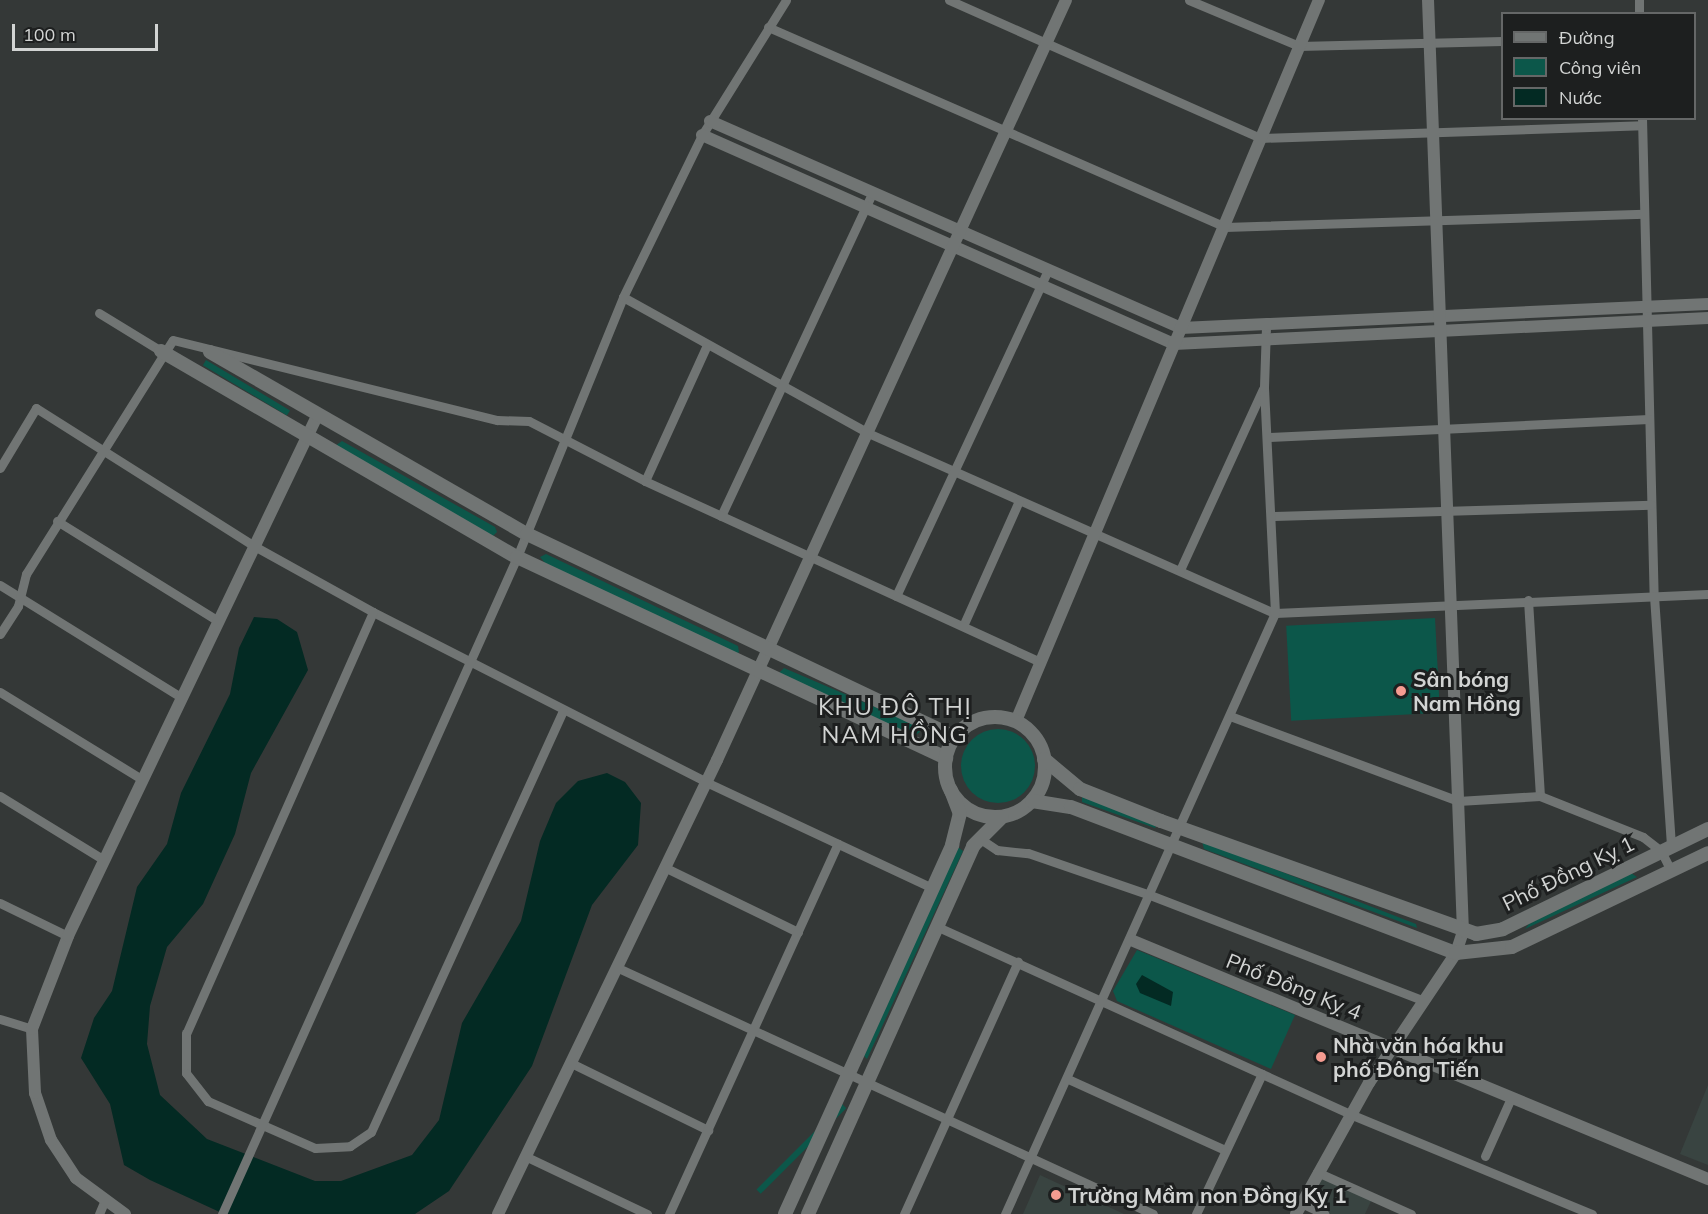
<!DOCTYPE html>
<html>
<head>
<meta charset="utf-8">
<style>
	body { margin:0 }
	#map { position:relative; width:1708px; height:1214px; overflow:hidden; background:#343837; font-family:Mulish,sans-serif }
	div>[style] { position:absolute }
	.built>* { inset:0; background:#394441 }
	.green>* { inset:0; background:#0c574a; transform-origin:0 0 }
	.round { border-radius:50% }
	.water>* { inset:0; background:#032a23 }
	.minor>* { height:9px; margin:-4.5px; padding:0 4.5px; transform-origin:4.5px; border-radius:4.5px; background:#717574 }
	.tertiary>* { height:12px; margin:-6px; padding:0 6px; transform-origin:6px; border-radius:6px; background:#717574 }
	.secondary>* { height:14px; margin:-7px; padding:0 7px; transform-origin:7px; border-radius:7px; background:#717574 }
	.secondary>.ring { margin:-7px; padding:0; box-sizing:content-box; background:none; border:14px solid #717574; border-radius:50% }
	.dots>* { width:16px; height:16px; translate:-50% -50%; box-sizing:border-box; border:3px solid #1d1f1f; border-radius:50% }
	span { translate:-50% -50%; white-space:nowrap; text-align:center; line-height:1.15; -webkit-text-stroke:6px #1d1f1f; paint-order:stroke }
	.poi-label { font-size:21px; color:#d2d4d3; font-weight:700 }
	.left { translate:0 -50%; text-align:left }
	.street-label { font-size:21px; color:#d2d4d3 }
	.quarter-label { font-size:24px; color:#d2d4d3; letter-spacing:1.5px }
	.legend { position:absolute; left:1501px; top:12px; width:195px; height:108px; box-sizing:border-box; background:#1d1f1f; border:2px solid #656767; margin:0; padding:8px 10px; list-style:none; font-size:18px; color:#d2d4d3 }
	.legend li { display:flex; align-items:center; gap:12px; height:30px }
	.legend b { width:30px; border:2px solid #656767 }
	.scale { position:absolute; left:12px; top:24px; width:146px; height:27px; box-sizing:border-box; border:3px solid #d2d4d3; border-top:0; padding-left:8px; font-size:18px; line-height:21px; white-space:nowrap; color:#d2d4d3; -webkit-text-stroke:4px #1d1f1f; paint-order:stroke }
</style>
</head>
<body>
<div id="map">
	<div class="built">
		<div style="clip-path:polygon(1708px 1085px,1708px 1165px,1680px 1154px)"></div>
		<div style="clip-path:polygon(1040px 1175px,1124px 1214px,1023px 1214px)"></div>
		<div style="clip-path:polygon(1323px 1177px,1372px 1199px,1365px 1214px,1331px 1214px,1310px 1204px)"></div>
	</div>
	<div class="green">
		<div style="left:206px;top:360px;width:98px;height:6px;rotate:31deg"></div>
		<div style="clip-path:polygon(342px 441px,495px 527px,497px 532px,493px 536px,335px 446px)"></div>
		<div style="clip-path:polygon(546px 554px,738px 646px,739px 652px,736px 655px,545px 563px,540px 557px)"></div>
		<div style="left:1435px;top:618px;width:95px;height:149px;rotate:87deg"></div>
		<div style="clip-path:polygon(784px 668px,917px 725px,920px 732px,914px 736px,779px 673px)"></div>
		<div class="round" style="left:961px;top:729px;width:74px;height:74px"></div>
		<div style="clip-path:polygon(1082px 796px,1156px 826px,1155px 828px,1082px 802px)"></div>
		<div style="clip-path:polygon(1202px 841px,1416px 924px,1417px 928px,1204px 849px)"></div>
		<div style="clip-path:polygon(958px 847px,963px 851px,867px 1059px,864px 1056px)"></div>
		<div style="clip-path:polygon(1631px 873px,1637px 877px,1525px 929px,1529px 924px)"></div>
		<div style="clip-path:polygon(1137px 950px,1295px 1015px,1271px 1069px,1117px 1001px,1113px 991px)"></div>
		<div style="left:842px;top:1104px;width:6px;height:121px;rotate:45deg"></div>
	</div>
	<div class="water">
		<div style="clip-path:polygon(254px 617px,277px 619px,297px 632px,308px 670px,251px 773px,235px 834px,203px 904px,167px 947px,150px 1006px,147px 1044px,160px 1095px,207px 1139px,315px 1181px,341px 1181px,412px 1155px,439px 1120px,462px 1023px,521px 921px,540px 841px,556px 803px,578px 781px,607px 773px,625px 782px,641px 803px,638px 845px,592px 905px,532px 1066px,449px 1191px,415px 1214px,224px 1214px,150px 1180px,124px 1165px,110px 1104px,81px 1058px,94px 1018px,112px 991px,137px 887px,167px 844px,181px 793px,230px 694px,239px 648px)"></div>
		<div style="clip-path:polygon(1142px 975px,1173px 992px,1171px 1006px,1140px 993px,1136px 984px)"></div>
	</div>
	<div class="minor">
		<div style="left:949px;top:0;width:340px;rotate:23.9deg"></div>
		<div style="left:1260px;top:138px;width:382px;rotate:-1.9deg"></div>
		<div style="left:1189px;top:0;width:119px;rotate:22.7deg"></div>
		<div style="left:1299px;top:46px;width:203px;rotate:-1.4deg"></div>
		<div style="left:1639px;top:0;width:14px;rotate:90deg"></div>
		<div style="left:768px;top:27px;width:499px;rotate:23.6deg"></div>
		<div style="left:1225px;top:227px;width:419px;rotate:-1.8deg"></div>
		<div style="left:1642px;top:118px;width:478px;rotate:88.6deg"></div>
		<div style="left:1654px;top:596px;width:251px;rotate:86.1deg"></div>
		<div style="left:623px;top:297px;width:280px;rotate:29deg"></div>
		<div style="left:868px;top:433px;width:445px;rotate:23.9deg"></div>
		<div style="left:1275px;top:613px;width:433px;rotate:-2.5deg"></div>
		<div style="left:99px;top:313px;width:73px;rotate:31.5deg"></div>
		<div style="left:1269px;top:437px;width:380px;rotate:-2.7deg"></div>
		<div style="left:0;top:468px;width:70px;rotate:-59deg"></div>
		<div style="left:36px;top:408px;width:258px;rotate:32.3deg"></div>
		<div style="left:254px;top:546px;width:136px;rotate:29deg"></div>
		<div style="left:373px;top:612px;width:374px;rotate:27deg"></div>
		<div style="left:706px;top:782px;width:250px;rotate:25.1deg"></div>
		<div style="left:645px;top:481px;width:149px;rotate:-65.5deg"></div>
		<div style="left:721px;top:516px;width:357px;rotate:-64.9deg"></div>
		<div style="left:1274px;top:516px;width:377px;rotate:-1.7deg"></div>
		<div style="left:57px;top:521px;width:190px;rotate:31.8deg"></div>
		<div style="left:1180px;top:570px;width:199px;rotate:-65.4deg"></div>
		<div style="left:0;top:585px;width:214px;rotate:31.8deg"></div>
		<div style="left:896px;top:596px;width:357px;rotate:-65deg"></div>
		<div style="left:1528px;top:600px;width:196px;rotate:86.5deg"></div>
		<div style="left:373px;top:612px;width:461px;rotate:113.9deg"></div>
		<div style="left:186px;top:1033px;width:40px;rotate:90deg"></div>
		<div style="left:186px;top:1073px;width:36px;rotate:52deg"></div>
		<div style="left:208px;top:1101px;width:117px;rotate:23.7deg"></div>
		<div style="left:315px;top:1148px;width:35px;rotate:-3deg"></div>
		<div style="left:350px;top:1146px;width:25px;rotate:-34deg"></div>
		<div style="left:371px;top:1132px;width:463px;rotate:-65.5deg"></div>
		<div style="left:963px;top:626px;width:137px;rotate:-65.9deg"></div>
		<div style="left:0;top:634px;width:33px;rotate:-57deg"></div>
		<div style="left:18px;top:606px;width:33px;rotate:-76deg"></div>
		<div style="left:26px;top:574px;width:276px;rotate:-57.9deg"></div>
		<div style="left:173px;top:340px;width:334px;rotate:13.9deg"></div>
		<div style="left:497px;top:420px;width:32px;rotate:2deg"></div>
		<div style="left:529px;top:421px;width:131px;rotate:27.3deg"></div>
		<div style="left:645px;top:481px;width:435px;rotate:24.6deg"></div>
		<div style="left:0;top:692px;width:168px;rotate:31.6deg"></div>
		<div style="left:1230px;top:716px;width:243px;rotate:20.4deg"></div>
		<div style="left:1458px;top:801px;width:82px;rotate:-3.5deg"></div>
		<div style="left:1540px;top:796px;width:111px;rotate:21.7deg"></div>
		<div style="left:1643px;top:837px;width:23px;rotate:38deg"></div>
		<div style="left:1661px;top:851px;width:22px;rotate:63deg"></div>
		<div style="left:0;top:796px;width:122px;rotate:31.6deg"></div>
		<div style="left:979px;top:838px;width:22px;rotate:34deg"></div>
		<div style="left:997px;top:850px;width:31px;rotate:6deg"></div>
		<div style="left:1028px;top:853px;width:129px;rotate:19deg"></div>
		<div style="left:1150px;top:895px;width:294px;rotate:21.1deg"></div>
		<div style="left:664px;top:867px;width:149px;rotate:25.9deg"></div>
		<div style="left:0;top:903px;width:76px;rotate:25.9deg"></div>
		<div style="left:938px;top:927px;width:452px;rotate:24.4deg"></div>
		<div style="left:1350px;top:1114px;width:262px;rotate:22.5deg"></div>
		<div style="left:616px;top:967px;width:591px;rotate:24.7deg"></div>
		<div style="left:0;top:1019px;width:34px;rotate:17deg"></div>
		<div style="left:571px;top:1063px;width:153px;rotate:26.1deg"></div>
		<div style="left:1068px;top:1079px;width:172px;rotate:24.3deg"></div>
		<div style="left:1485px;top:1156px;width:64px;rotate:-65.9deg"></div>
		<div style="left:527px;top:1157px;width:133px;rotate:25.4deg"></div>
		<div style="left:1317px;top:1172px;width:103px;rotate:24.1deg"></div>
		<div style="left:1301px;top:1203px;width:26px;rotate:25deg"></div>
		<div style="left:99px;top:1214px;width:13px;rotate:-67deg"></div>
		<div style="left:222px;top:1214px;width:720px;rotate:-65.82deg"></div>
		<div style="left:517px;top:557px;width:281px;rotate:-67.8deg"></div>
		<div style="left:623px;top:297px;width:180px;rotate:-64deg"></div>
		<div style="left:702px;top:135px;width:159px;rotate:-58.1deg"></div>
		<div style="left:669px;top:1214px;width:407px;rotate:-65.5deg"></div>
		<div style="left:904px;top:1214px;width:277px;rotate:-65.7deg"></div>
		<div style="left:1005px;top:1214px;width:659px;rotate:-65.81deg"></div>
		<div style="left:1275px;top:613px;width:226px;rotate:-92.8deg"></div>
		<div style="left:1264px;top:387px;width:60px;rotate:-88.1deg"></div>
		<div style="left:1196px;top:1214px;width:155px;rotate:-64.8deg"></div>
	</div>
	<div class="tertiary">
		<div style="left:710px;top:121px;width:514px;rotate:23.73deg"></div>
		<div style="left:1181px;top:328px;width:528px;rotate:-2.61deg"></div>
		<div style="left:702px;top:135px;width:516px;rotate:23.88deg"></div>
		<div style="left:1174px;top:344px;width:535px;rotate:-2.79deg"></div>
		<div style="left:1016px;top:721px;width:782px;rotate:-67.21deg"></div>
		<div style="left:1131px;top:940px;width:625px;rotate:22.5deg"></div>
		<div style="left:125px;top:1214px;width:61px;rotate:-143.7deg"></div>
		<div style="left:76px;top:1178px;width:45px;rotate:-123.3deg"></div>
		<div style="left:51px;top:1140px;width:50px;rotate:-108.8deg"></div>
		<div style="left:35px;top:1093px;width:64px;rotate:-92.7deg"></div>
		<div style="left:32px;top:1029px;width:100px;rotate:-68.8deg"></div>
		<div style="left:68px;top:936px;width:579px;rotate:-64.41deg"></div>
		<div style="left:498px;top:1214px;width:504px;rotate:-64.25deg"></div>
		<div style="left:717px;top:760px;width:836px;rotate:-65.33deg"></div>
		<div style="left:1296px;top:1214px;width:150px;rotate:-60.9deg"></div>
		<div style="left:1369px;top:1083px;width:156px;rotate:-56.2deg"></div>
		<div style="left:1456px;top:953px;width:22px;rotate:-72deg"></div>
		<div style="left:1463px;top:932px;width:933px;rotate:-92.15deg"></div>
	</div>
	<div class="secondary">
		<div style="left:161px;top:351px;width:411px;rotate:30.1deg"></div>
		<div style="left:517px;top:557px;width:474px;rotate:25.1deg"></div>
		<div style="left:210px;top:352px;width:366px;rotate:29.9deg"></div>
		<div style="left:527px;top:534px;width:474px;rotate:25.4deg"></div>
		<div class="ring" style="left:945px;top:717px;width:86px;height:86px"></div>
		<div style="left:1044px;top:759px;width:47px;rotate:39.8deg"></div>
		<div style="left:1080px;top:789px;width:87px;rotate:21.6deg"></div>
		<div style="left:1161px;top:821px;width:335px;rotate:19.7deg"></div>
		<div style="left:1476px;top:934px;width:27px;rotate:-10deg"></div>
		<div style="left:1503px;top:929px;width:228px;rotate:-26deg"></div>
		<div style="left:1032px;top:801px;width:39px;rotate:9deg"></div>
		<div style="left:1071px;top:807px;width:412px;rotate:20.8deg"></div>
		<div style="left:1456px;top:953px;width:56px;rotate:-6.1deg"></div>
		<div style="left:1512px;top:947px;width:217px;rotate:-25.6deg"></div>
		<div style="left:785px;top:1214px;width:405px;rotate:-65.6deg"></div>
		<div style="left:952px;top:845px;width:32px;rotate:-76deg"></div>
		<div style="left:960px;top:814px;width:26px;rotate:-111deg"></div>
		<div style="left:808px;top:1214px;width:403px;rotate:-65.8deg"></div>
		<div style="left:973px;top:846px;width:41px;rotate:-45deg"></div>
	</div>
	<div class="dots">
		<div style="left:1401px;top:691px;background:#f59c91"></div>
		<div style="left:1321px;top:1057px;background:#f59c91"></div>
		<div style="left:1056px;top:1195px;background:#f59c91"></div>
	</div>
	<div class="poi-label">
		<span class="left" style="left:1413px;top:691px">Sân bóng<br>Nam Hồng</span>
		<span class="left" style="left:1333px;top:1057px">Nhà văn hóa khu<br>phố Đông Tiến</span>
		<span class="left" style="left:1068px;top:1195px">Trường Mầm non Đồng Kỵ 1</span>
	</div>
	<div class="street-label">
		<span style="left:1568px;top:873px;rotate:-26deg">Phố Đồng Kỵ 1</span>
		<span style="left:1294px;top:986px;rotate:22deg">Phố Đồng Kỵ 4</span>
	</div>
	<div class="quarter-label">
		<span style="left:895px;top:721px">KHU ĐÔ THỊ<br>NAM HỒNG</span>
	</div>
	<ul class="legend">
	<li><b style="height:8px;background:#717574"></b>Đường</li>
	<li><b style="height:16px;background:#0c574a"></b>Công viên</li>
	<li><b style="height:16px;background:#032a23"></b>Nước</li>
	</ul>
	<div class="scale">100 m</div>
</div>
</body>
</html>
